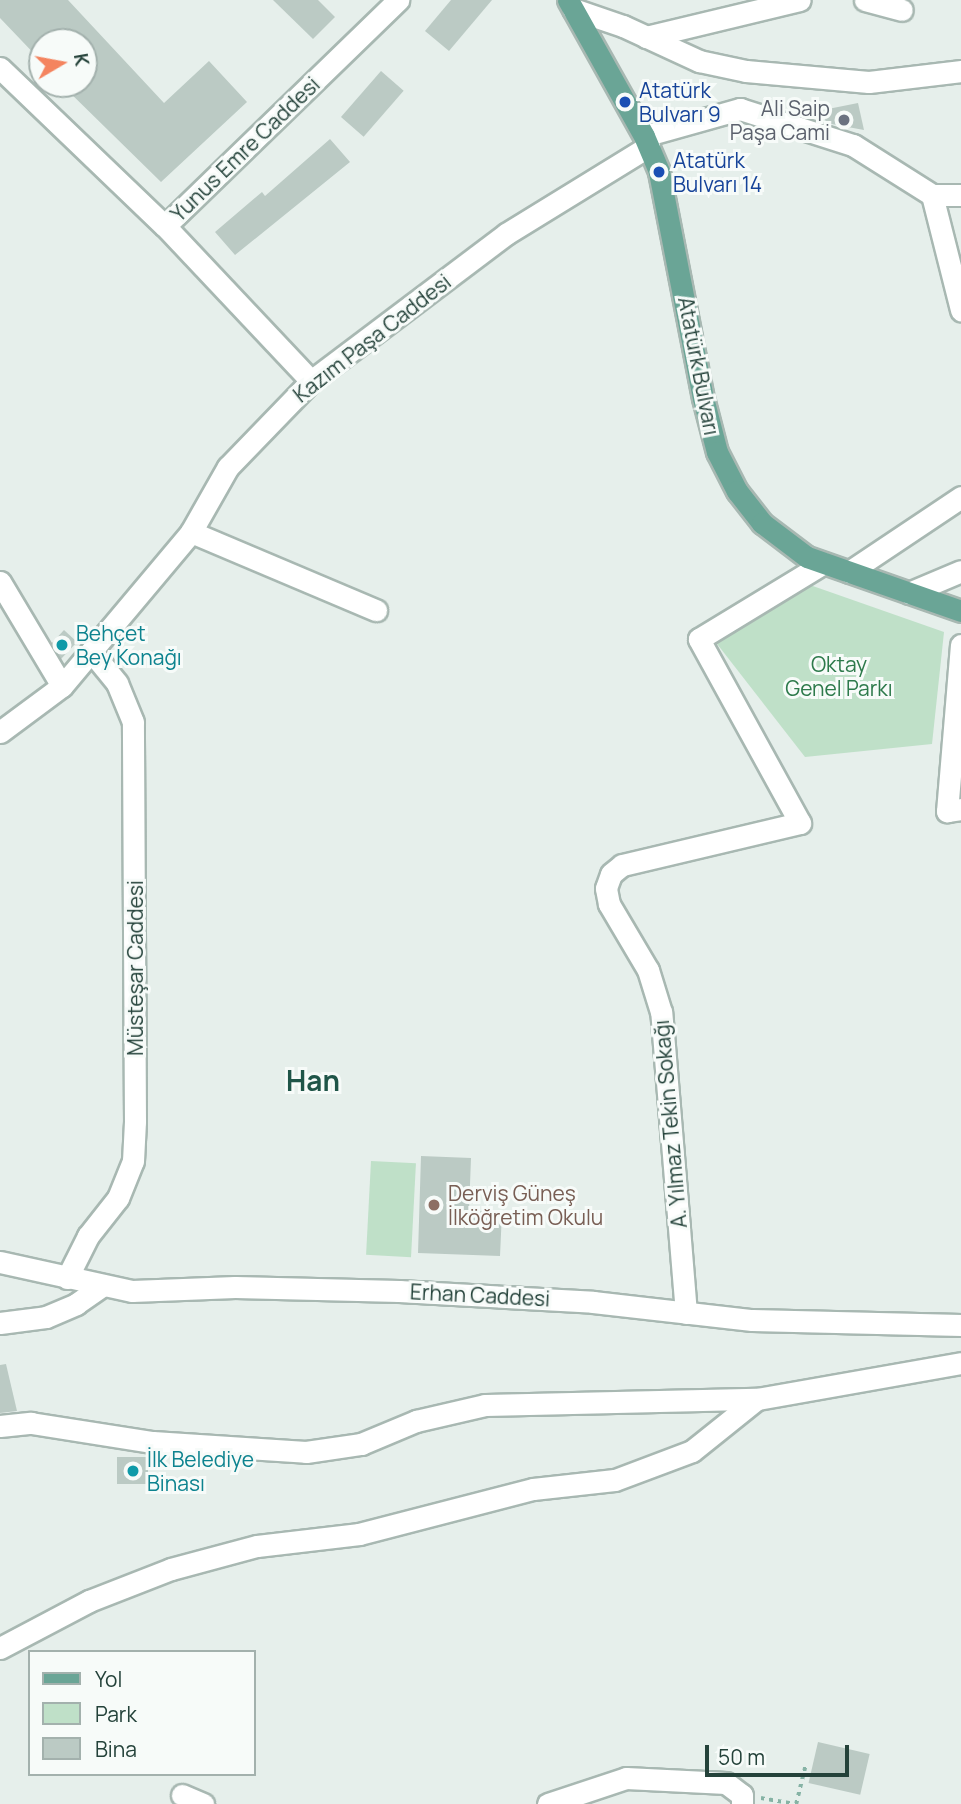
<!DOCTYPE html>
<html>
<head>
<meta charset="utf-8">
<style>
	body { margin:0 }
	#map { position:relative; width:961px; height:1804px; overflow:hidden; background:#e6efeb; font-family:Manrope,sans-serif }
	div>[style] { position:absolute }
	.green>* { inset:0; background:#bfe0c8; transform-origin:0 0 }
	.building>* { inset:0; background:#bbcac4; transform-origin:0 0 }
	.path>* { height:3.5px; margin-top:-1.75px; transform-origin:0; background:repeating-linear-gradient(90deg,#86b3a5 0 3.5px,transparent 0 8.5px) }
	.roads { filter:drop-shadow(2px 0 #a8b8b2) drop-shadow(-2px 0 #a8b8b2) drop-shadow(0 2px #a8b8b2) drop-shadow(0 -2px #a8b8b2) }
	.minor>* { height:21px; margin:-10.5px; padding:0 10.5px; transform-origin:10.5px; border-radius:10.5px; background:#fff }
	.major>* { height:21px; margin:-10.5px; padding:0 10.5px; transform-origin:10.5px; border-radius:10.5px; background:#6aa596 }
	.dots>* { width:19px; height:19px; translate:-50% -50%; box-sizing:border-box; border:4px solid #f7fbf9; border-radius:50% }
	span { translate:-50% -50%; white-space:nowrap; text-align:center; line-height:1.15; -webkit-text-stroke:6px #f7fbf9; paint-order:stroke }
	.transit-label { font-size:21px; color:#164399 }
	.left { translate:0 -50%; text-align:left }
	.worship-label { font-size:21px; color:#5b616d }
	.right { translate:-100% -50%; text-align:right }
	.street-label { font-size:21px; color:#24423a }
	.culture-label { font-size:21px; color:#0d838f }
	.park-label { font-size:21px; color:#2d7a4b }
	.education-label { font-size:21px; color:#785e54 }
	.district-label { font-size:28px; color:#1f5548; font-weight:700 }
	.legend { position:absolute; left:28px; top:1650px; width:228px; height:126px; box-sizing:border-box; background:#f7fbf9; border:2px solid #a3b1ad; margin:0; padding:9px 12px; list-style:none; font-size:21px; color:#24423a }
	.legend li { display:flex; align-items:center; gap:14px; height:35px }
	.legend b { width:35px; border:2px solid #a3b1ad }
	.north { position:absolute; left:28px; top:28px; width:70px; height:70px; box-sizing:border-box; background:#f7fbf9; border:2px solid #a3b1ad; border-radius:50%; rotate:80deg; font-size:19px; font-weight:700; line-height:28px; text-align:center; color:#24423a }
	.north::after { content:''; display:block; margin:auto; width:24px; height:32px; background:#f4845f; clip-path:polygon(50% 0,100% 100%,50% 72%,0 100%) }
	.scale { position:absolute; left:705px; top:1745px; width:144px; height:32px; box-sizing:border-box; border:4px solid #24423a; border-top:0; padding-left:9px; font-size:21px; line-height:24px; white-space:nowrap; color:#24423a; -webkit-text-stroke:5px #f7fbf9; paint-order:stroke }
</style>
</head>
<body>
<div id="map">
	<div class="green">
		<div style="clip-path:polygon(810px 585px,944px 632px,932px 744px,805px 757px,714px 640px)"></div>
		<div style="left:371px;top:1161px;width:45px;height:94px;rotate:3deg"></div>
	</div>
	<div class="building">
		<div style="clip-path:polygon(0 0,68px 0,164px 103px,209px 61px,247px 102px,161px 182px,61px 84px,84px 84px,84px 42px,42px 42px,42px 62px,0 18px)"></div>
		<div style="clip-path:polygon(273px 0,318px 0,335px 17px,313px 39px)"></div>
		<div style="clip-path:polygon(451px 0,492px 0,449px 51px,425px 31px)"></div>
		<div style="left:381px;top:71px;width:30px;height:61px;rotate:41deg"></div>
		<div style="clip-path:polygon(858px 103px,864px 130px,826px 123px,823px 110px)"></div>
		<div style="clip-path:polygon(330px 139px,350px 162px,235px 255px,215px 232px,262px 192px,265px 196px)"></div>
		<div style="clip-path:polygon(64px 630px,77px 642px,61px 659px,52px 643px)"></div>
		<div style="clip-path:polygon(421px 1156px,471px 1158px,469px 1211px,502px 1212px,500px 1256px,418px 1253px)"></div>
		<div style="clip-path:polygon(6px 1364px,17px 1411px,0 1413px,0 1365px)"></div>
		<div style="left:148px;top:1457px;width:27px;height:31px;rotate:90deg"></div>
		<div style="left:818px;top:1742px;width:53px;height:42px;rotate:13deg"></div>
	</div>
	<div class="path">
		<div style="left:761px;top:1798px;width:36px;rotate:10deg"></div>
		<div style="left:796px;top:1804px;width:42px;rotate:-76.3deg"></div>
	</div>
	<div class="roads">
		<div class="minor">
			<div style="left:865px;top:0;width:38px;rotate:15deg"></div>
			<div style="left:573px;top:9px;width:53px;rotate:18.8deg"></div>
			<div style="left:623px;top:26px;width:84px;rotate:24.7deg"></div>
			<div style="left:699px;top:61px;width:48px;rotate:12deg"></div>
			<div style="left:746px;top:71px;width:123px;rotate:5.1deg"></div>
			<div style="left:869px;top:82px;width:93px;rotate:-6.8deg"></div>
			<div style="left:646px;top:37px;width:158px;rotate:-13.5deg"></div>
			<div style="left:0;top:68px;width:228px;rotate:43.8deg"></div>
			<div style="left:165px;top:226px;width:325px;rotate:-44.1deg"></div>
			<div style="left:644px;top:136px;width:100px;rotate:-15.7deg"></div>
			<div style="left:740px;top:109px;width:119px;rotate:17.7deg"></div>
			<div style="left:853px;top:145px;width:93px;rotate:32.3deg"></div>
			<div style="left:932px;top:195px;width:119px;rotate:75.8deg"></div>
			<div style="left:932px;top:195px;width:29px"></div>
			<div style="left:165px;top:226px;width:213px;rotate:46.7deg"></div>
			<div style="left:191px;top:532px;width:201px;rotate:22.9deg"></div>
			<div style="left:849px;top:572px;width:135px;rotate:-33.8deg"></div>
			<div style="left:0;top:582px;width:121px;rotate:59.2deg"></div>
			<div style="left:909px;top:593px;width:56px;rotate:-22.9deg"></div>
			<div style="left:961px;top:645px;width:167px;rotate:94.8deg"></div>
			<div style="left:947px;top:811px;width:14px;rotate:-8deg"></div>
			<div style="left:0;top:732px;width:77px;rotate:-36.6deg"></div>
			<div style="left:62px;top:686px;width:201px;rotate:-50deg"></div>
			<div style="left:191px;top:532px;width:75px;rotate:-60.4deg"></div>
			<div style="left:228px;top:467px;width:120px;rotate:-46deg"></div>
			<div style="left:311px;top:381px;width:244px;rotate:-37deg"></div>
			<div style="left:506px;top:234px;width:168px;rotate:-31.6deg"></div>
			<div style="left:0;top:1262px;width:135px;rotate:12.4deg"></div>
			<div style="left:132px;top:1291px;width:103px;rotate:-2.2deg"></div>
			<div style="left:235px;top:1287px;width:164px;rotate:1.4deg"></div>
			<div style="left:399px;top:1291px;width:194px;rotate:3.2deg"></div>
			<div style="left:593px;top:1302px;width:160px;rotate:6.5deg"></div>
			<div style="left:752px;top:1320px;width:209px;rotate:1.4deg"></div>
			<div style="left:67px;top:1278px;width:47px;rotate:-63.4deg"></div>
			<div style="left:88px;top:1236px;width:48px;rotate:-51.7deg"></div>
			<div style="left:118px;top:1198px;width:40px;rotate:-68deg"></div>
			<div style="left:133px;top:1161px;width:40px;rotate:-87.1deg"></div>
			<div style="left:135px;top:1121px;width:399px;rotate:-90.3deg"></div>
			<div style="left:133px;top:722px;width:42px;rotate:-112.3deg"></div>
			<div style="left:117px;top:683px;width:41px;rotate:-129.1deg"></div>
			<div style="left:686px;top:1313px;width:302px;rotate:-94.7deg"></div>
			<div style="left:661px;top:1012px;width:44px;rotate:-107.2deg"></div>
			<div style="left:648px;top:970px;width:77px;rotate:-120.6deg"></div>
			<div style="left:609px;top:904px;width:16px;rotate:-101deg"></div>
			<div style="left:606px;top:888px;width:15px;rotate:-70deg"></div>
			<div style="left:611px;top:874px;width:14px;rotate:-39deg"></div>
			<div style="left:622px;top:865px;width:183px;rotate:-13.3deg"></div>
			<div style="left:800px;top:823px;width:210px;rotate:-118.8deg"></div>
			<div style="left:699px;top:639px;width:146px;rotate:-31.3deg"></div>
			<div style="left:0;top:1323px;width:46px;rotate:-7.4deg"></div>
			<div style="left:46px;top:1317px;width:33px;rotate:-23deg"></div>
			<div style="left:76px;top:1304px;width:33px;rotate:-35deg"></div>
			<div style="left:0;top:1426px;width:31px;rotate:-6deg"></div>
			<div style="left:31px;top:1423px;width:123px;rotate:8.9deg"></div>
			<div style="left:153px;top:1442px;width:153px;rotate:3.7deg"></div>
			<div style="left:306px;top:1452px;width:56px;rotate:-8.3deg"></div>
			<div style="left:361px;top:1444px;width:60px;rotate:-22.7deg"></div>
			<div style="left:416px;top:1421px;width:71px;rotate:-13.1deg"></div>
			<div style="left:485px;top:1405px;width:272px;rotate:-1.3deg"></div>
			<div style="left:757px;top:1399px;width:207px;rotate:-10deg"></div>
			<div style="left:0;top:1648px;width:101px;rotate:-27.8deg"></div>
			<div style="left:89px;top:1601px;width:88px;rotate:-21.3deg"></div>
			<div style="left:171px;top:1569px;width:89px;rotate:-15deg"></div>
			<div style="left:257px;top:1546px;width:103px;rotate:-6.7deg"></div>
			<div style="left:359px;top:1534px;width:180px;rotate:-14.5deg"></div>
			<div style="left:533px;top:1489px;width:82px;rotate:-6.3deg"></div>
			<div style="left:615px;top:1480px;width:82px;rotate:-20.6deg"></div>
			<div style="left:692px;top:1451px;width:83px;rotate:-38.7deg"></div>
			<div style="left:182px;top:1795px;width:23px;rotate:23deg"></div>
			<div style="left:548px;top:1804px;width:82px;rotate:-18.4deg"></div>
			<div style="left:626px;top:1778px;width:100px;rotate:2.9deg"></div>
			<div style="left:726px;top:1783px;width:20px;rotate:37deg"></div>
			<div style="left:742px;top:1795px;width:9px;rotate:90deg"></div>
		</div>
		<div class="major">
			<div style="left:568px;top:0;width:156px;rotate:60.8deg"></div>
			<div style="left:644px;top:136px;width:39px;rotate:67deg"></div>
			<div style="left:659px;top:172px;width:230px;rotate:79deg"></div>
			<div style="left:703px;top:398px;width:56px;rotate:75.5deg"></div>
			<div style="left:717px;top:452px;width:44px;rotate:62.9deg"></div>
			<div style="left:737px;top:491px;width:41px;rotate:52deg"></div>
			<div style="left:762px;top:523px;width:56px;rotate:37.1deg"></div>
			<div style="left:807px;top:557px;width:163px;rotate:19.3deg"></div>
		</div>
	</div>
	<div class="dots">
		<div style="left:625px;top:102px;background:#1a4fb4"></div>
		<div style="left:844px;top:120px;background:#6b7280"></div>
		<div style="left:659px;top:172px;background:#1a4fb4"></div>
		<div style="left:62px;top:645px;background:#0f9aa8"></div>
		<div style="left:434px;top:1205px;background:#8d6e63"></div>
		<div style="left:133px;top:1471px;background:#0f9aa8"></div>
	</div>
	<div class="transit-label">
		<span class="left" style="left:639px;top:102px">Atatürk<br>Bulvarı 9</span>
		<span class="left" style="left:673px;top:172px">Atatürk<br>Bulvarı 14</span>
	</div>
	<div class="worship-label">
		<span class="right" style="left:830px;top:120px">Ali Saip<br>Paşa Cami</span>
	</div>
	<div class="street-label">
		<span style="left:245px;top:149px;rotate:-44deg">Yunus Emre Caddesi</span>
		<span style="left:372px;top:338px;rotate:-38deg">Kazım Paşa Caddesi</span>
		<span style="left:699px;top:366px;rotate:79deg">Atatürk Bulvarı</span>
		<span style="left:135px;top:968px;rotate:-90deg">Müsteşar Caddesi</span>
		<span style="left:670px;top:1124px;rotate:-95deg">A. Yılmaz Tekin Sokağı</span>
		<span style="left:480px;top:1295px;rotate:3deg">Erhan Caddesi</span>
	</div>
	<div class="culture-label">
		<span class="left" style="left:76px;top:645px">Behçet<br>Bey Konağı</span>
		<span class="left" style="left:147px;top:1471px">İlk Belediye<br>Binası</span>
	</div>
	<div class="park-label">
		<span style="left:839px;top:676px">Oktay<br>Genel Parkı</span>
	</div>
	<div class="education-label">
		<span class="left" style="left:448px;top:1205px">Derviş Güneş<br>İlköğretim Okulu</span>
	</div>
	<div class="district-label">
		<span style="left:313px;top:1080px">Han</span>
	</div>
	<ul class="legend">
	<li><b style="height:9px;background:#6aa596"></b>Yol</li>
	<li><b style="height:19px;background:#bfe0c8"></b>Park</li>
	<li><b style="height:19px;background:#bbcac4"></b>Bina</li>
	</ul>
	<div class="north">K</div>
	<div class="scale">50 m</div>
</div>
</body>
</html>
